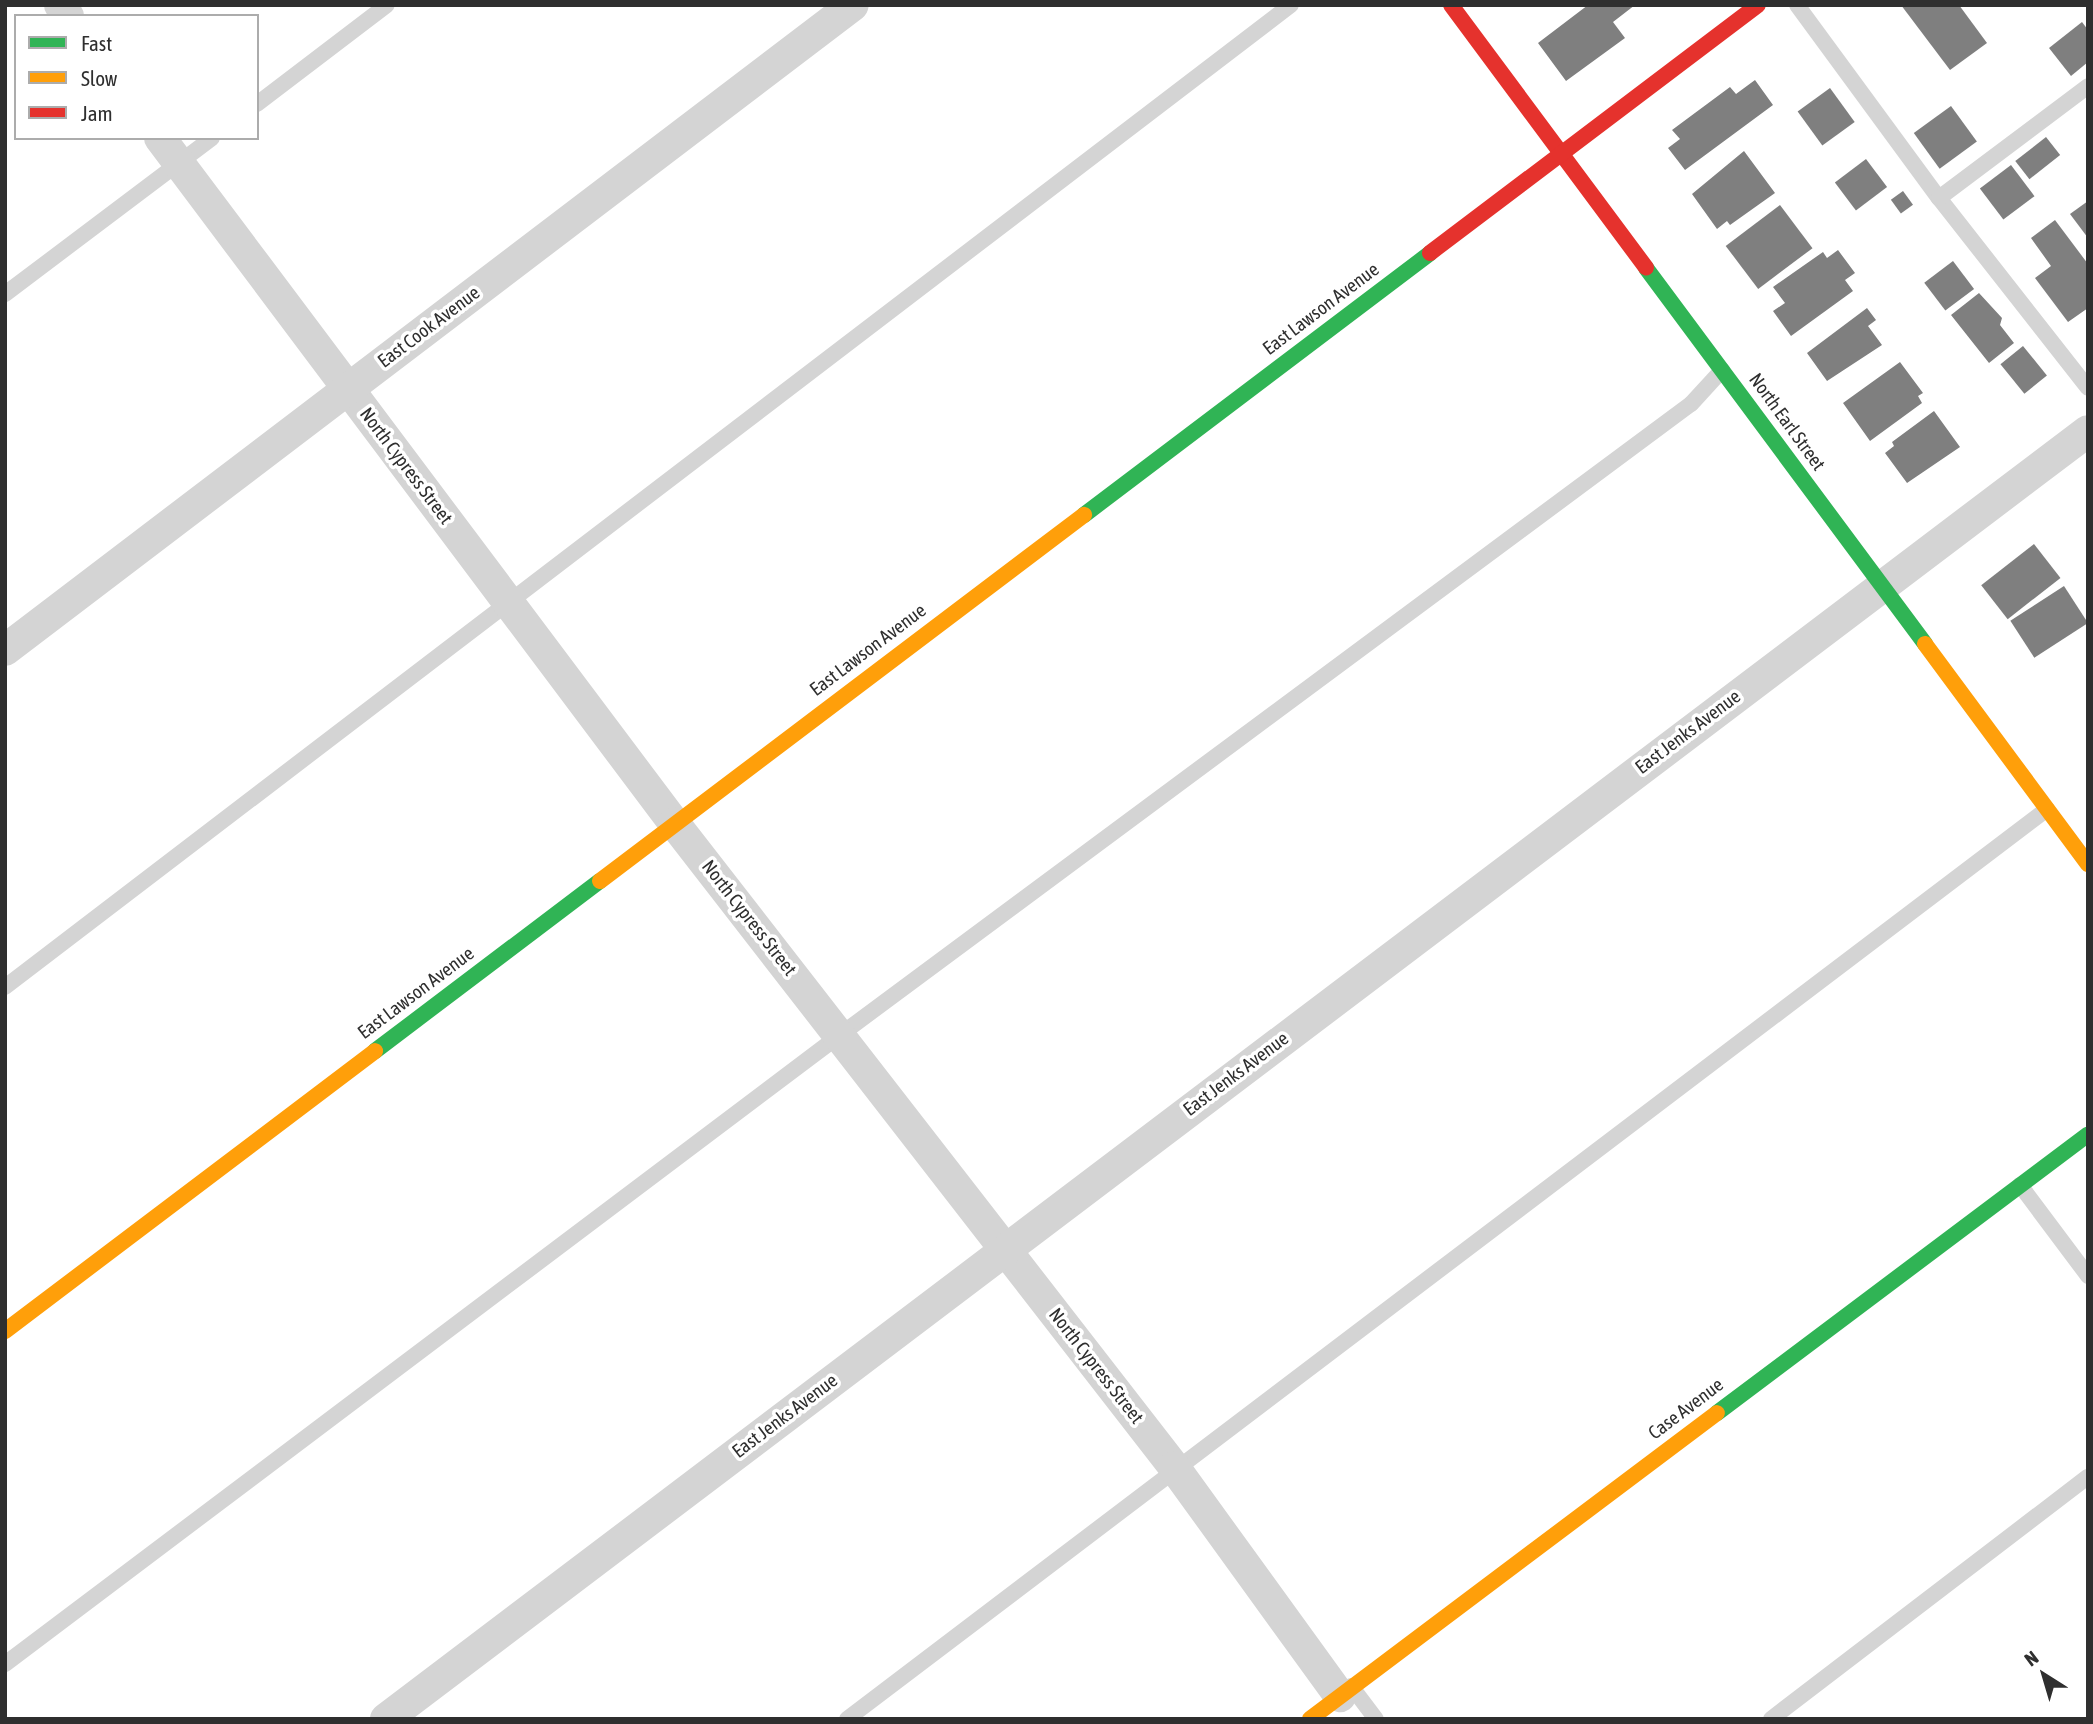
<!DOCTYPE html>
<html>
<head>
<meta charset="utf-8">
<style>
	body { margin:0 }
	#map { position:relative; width:2093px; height:1724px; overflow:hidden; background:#fff; font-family:"Asap Condensed",sans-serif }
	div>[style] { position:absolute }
	.building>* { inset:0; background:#7f7f7f; transform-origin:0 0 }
	.lane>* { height:16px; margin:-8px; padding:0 8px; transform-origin:8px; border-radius:8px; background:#d4d4d4 }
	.street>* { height:32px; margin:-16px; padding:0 16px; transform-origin:16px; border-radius:16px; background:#d4d4d4 }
	.fast>* { height:16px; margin:-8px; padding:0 8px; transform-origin:8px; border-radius:8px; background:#30b455 }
	.slow>* { height:16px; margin:-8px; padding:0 8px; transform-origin:8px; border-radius:8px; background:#ff9f0a }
	.jam>* { height:16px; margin:-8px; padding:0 8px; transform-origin:8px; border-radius:8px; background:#e5322d }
	span { translate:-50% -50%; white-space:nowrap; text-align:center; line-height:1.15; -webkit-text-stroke:7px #fff; paint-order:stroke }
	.street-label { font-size:19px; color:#2f2f2f }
	.frame { position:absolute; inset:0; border:7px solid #2f2f2f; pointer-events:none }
	.legend { position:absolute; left:14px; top:14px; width:245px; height:126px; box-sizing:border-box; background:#fff; border:2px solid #acacac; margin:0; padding:9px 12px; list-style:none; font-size:21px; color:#2f2f2f }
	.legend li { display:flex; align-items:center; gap:14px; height:35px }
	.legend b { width:35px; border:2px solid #acacac }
	.north { position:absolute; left:2009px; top:1640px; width:70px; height:70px; -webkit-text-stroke:5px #fff; paint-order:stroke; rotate:323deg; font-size:19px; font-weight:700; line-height:28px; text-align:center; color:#2f2f2f }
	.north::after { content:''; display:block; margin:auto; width:24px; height:32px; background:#2f2f2f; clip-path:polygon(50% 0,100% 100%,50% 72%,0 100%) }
</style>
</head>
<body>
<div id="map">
	<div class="building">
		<div style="clip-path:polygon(1588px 5px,1635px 5px,1613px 22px,1625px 38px,1566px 81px,1538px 43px)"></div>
		<div style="clip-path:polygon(1901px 5px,1959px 5px,1987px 43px,1950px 70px)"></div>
		<div style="clip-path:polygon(2082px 22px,2088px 30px,2088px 62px,2071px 76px,2049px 48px)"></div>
		<div style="clip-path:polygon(1755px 80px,1773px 105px,1685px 170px,1668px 148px,1680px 139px,1672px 130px,1730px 87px,1736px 94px)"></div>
		<div style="left:1830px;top:88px;width:42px;height:40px;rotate:54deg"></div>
		<div style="left:1951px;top:106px;width:44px;height:46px;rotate:54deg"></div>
		<div style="left:2046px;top:137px;width:23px;height:39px;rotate:52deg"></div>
		<div style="clip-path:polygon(1744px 151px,1775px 193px,1730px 225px,1727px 221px,1717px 229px,1692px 194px)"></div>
		<div style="left:1866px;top:159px;width:35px;height:39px;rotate:53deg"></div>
		<div style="left:2011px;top:165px;width:39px;height:39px;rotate:53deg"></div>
		<div style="left:1903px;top:191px;width:17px;height:15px;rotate:54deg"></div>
		<div style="clip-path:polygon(2088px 201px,2088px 238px,2070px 214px)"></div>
		<div style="left:1780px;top:205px;width:54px;height:68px;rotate:53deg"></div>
		<div style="clip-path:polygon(2055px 220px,2088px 264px,2088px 308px,2068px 322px,2035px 278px,2051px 266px,2031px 238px)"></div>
		<div style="clip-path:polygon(1838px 250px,1855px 273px,1845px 280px,1853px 291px,1791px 336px,1773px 311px,1785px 303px,1773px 287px,1823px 252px,1827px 258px)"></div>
		<div style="left:1953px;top:261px;width:35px;height:36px;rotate:53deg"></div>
		<div style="clip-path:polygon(1979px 293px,2002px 318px,2000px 325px,2014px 343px,1989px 363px,1951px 315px)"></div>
		<div style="clip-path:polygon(1867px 308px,1876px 320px,1868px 326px,1882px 345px,1827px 381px,1807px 353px)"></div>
		<div style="left:2023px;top:346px;width:38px;height:29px;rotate:51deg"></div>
		<div style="clip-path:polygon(1900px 362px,1923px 393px,1918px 396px,1922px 403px,1870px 441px,1843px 403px)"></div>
		<div style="clip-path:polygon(1934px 411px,1960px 447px,1907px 483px,1885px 453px,1894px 446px,1892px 442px)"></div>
		<div style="left:2034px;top:544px;width:43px;height:67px;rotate:52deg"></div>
		<div style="left:2064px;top:586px;width:44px;height:64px;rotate:57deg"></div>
	</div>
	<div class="lane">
		<div style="left:1797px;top:5px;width:240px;rotate:53.7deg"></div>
		<div style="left:1939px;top:198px;width:241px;rotate:51.9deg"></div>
		<div style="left:257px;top:104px;width:163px;rotate:-37.3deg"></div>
		<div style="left:1939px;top:198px;width:186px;rotate:-36.9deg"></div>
		<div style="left:5px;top:294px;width:259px;rotate:-37deg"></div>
		<div style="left:5px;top:987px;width:1618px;rotate:-37.37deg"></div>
		<div style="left:2020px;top:1185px;width:114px;rotate:53.2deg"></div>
		<div style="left:5px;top:1664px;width:1045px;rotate:-36.99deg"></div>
		<div style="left:840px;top:1035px;width:1059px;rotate:-36.56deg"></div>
		<div style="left:1691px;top:404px;width:46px;rotate:-47.6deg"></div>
		<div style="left:1351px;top:1686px;width:41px;rotate:52.9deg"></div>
		<div style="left:847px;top:1719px;width:1506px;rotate:-37.17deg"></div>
		<div style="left:1771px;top:1719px;width:399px;rotate:-37.4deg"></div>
	</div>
	<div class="street">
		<div style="left:60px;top:5px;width:14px;rotate:54deg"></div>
		<div style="left:160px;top:138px;width:856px;rotate:53.12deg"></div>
		<div style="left:674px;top:823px;width:815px;rotate:52.17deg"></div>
		<div style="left:1174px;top:1467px;width:283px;rotate:54.1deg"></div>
		<div style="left:5px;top:650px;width:1065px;rotate:-37.26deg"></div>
		<div style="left:386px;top:1719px;width:2134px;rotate:-37.12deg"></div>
	</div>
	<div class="fast">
		<div style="left:1646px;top:268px;width:468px;rotate:53.4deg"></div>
		<div style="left:1084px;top:515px;width:434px;rotate:-37.1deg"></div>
		<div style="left:375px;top:1051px;width:282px;rotate:-37.1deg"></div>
		<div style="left:1717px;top:1413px;width:464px;rotate:-36.9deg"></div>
	</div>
	<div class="slow">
		<div style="left:1925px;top:644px;width:274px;rotate:53.5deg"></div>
		<div style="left:600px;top:881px;width:607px;rotate:-37.1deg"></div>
		<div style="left:5px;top:1331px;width:464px;rotate:-37.1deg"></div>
		<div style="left:1310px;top:1719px;width:509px;rotate:-36.94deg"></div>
	</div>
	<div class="jam">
		<div style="left:1451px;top:5px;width:327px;rotate:53.4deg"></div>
		<div style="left:1430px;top:253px;width:411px;rotate:-37.1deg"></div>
	</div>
	<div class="street-label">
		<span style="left:1321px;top:309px;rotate:-37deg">East Lawson Avenue</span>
		<span style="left:429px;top:327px;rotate:-37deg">East Cook Avenue</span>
		<span style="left:1787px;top:422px;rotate:54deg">North Earl Street</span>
		<span style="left:406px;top:466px;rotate:53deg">North Cypress Street</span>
		<span style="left:868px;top:650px;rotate:-37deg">East Lawson Avenue</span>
		<span style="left:1688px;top:732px;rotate:-37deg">East Jenks Avenue</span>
		<span style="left:749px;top:918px;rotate:52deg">North Cypress Street</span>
		<span style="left:416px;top:993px;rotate:-37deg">East Lawson Avenue</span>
		<span style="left:1236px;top:1074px;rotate:-37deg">East Jenks Avenue</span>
		<span style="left:1096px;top:1366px;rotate:52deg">North Cypress Street</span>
		<span style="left:1686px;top:1409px;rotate:-37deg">Case Avenue</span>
		<span style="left:785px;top:1416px;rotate:-37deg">East Jenks Avenue</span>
	</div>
	<div class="frame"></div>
	<ul class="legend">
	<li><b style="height:9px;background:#30b455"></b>Fast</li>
	<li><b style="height:9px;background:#ff9f0a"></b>Slow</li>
	<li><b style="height:9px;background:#e5322d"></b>Jam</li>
	</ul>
	<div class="north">N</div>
</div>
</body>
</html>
